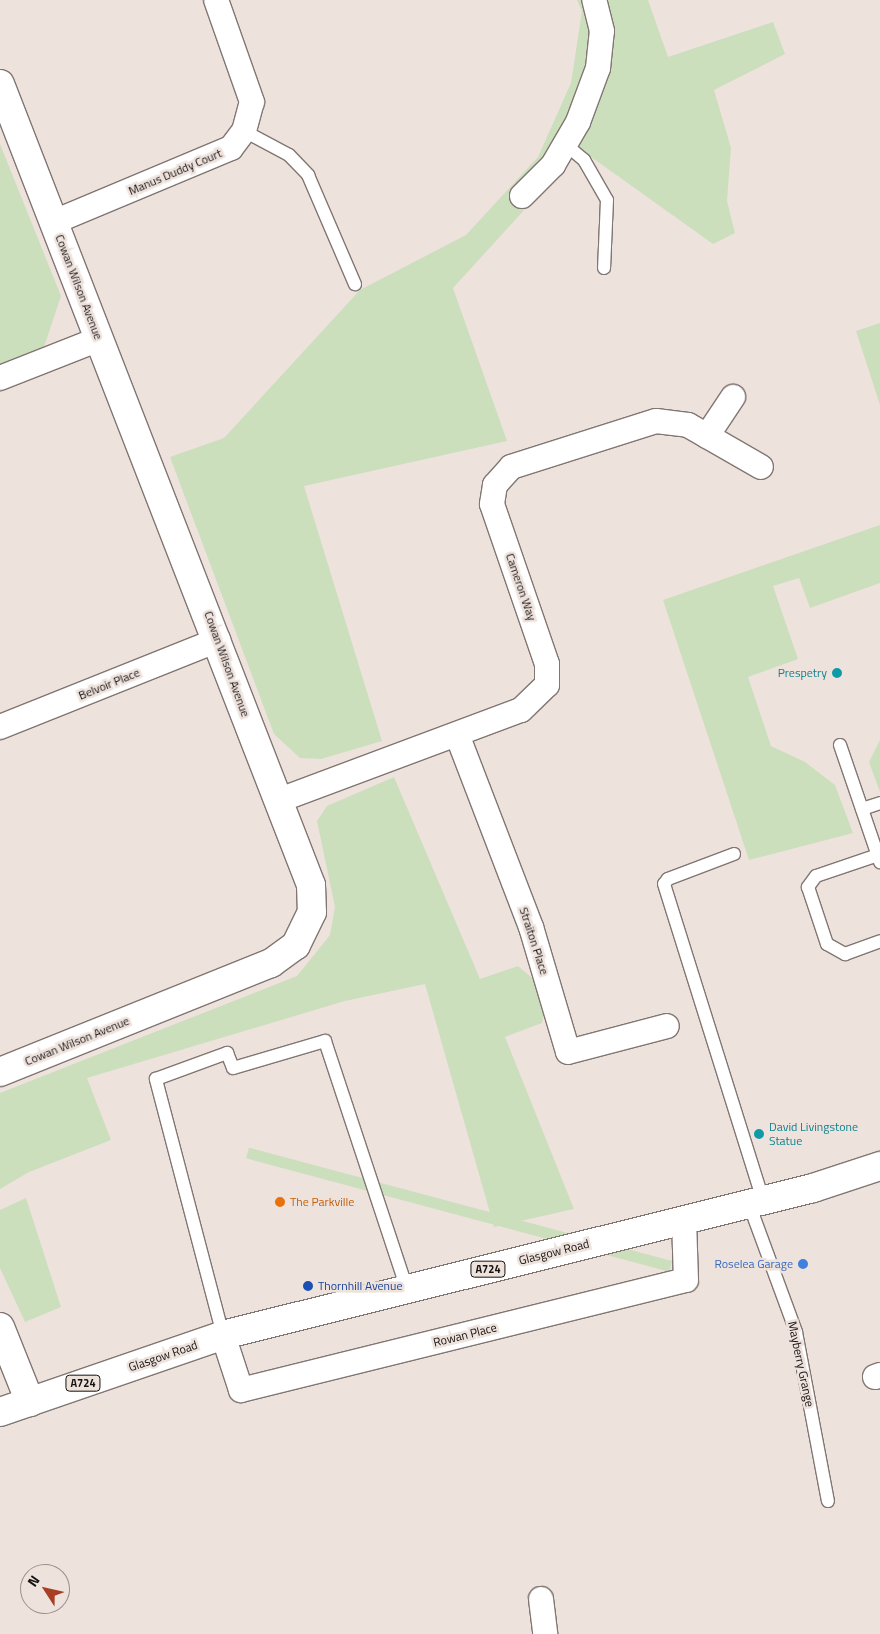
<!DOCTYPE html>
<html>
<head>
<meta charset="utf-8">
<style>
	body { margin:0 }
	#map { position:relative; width:880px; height:1634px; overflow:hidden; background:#eee2dd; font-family:"Titillium Web",sans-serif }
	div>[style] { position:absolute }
	.green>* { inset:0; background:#cbdfbc; transform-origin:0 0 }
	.roads { filter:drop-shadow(1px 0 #817672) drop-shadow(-1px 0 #817672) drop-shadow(0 1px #817672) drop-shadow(0 -1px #817672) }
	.service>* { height:12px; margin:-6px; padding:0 6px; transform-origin:6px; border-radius:6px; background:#fff }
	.minor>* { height:24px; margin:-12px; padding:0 12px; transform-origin:12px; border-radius:12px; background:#fff }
	.tertiary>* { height:28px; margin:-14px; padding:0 14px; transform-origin:14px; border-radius:14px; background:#fff }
	.primary>* { height:28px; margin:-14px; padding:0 14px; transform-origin:14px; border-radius:14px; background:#fff }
	.dots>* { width:14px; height:14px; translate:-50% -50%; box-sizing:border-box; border:2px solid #eee2dd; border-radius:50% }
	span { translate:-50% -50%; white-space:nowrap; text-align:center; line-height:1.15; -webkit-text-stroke:5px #eee2dd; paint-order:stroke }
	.shield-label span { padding:1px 4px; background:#eee2dd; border:1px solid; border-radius:4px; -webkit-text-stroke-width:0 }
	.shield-label { font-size:11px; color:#15110f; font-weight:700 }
	.street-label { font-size:12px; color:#15110f }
	.culture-label { font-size:12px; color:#0d838f }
	.right { translate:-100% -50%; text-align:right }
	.left { translate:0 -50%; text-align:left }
	.food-label { font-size:12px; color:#c56008 }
	.shop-label { font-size:12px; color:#366cbe }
	.transit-label { font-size:12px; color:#164399 }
	.north { position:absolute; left:20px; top:1564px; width:50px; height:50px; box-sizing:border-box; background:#eee2dd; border:1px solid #978e8b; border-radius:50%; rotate:305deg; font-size:14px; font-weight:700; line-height:20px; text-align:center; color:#15110f }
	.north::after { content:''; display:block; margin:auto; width:18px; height:22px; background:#a83f25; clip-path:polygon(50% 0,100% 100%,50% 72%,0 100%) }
</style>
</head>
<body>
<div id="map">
	<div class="green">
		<div style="clip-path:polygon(577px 0,648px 0,668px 57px,773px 22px,785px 54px,714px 90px,731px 148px,727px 201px,735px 233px,713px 244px,580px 149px,453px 288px,507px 441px,304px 486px,382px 741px,321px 759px,300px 758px,274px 734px,170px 457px,224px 438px,360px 290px,466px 235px,538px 157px,571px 83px,582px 11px)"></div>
		<div style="clip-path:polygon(0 144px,61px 296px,44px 347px,0 364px)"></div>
		<div style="clip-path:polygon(880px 323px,880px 405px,856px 331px)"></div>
		<div style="clip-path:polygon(880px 525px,880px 583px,810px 608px,799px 578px,773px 586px,798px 659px,748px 677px,771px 746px,805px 762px,835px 785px,853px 833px,749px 860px,663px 600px)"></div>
		<div style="clip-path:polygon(880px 740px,880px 792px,869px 762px)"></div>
		<div style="clip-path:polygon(394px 777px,480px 979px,518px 966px,538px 983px,545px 1010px,542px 1023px,505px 1037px,574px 1209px,494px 1227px,425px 984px,345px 1001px,87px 1078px,111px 1140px,29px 1172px,0 1189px,0 1093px,297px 976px,330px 935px,335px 907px,317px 821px,327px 806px)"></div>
		<div style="clip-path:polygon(26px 1198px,61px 1307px,25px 1322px,0 1268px,0 1210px)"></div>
		<div style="left:672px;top:1261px;width:11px;height:438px;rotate:105deg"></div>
	</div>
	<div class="roads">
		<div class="service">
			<div style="left:244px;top:131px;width:51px;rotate:28.1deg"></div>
			<div style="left:289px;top:155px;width:28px;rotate:46deg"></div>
			<div style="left:308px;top:175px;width:119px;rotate:66.7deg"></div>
			<div style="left:565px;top:144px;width:25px;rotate:40deg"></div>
			<div style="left:584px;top:160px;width:46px;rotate:60.1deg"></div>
			<div style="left:607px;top:200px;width:68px;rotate:92.5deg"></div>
			<div style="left:840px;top:745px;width:124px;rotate:71.1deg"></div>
			<div style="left:862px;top:809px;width:19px;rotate:-18deg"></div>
			<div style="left:734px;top:854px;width:71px;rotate:159.3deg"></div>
			<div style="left:668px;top:879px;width:6px;rotate:129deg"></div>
			<div style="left:664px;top:884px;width:331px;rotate:72.6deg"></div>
			<div style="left:878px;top:855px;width:65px;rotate:161.3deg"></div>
			<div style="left:816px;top:876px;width:14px;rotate:126deg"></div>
			<div style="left:808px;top:887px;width:60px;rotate:71.6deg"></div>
			<div style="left:827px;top:944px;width:21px;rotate:29deg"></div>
			<div style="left:845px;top:954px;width:37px;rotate:-20deg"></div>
			<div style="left:749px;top:1204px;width:136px;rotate:69.8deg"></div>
			<div style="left:796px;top:1332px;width:172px;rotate:79.3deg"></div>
			<div style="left:223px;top:1335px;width:265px;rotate:-104.7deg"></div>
			<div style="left:156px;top:1079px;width:76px;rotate:-20.1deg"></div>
			<div style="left:227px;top:1053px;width:16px;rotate:68deg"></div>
			<div style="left:233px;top:1068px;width:96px;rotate:-16.4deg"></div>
			<div style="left:325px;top:1041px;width:261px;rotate:71.7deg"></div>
		</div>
		<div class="minor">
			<div style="left:522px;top:196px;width:44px;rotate:-45deg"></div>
			<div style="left:553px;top:165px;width:50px;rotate:-59.8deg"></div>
			<div style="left:578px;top:122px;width:58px;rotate:-69.7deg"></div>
			<div style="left:598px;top:68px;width:37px;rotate:-84deg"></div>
			<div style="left:602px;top:31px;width:32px;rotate:-104deg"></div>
			<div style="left:54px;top:222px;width:192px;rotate:-22.7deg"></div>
			<div style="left:231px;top:148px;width:21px;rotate:-53deg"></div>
			<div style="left:244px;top:131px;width:30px;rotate:-75deg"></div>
			<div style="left:252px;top:102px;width:108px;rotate:-109.4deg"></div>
			<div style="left:0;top:378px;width:106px;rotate:-21.5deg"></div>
			<div style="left:707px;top:436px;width:47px;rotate:-56.3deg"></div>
			<div style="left:0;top:727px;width:235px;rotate:-21.8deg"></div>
			<div style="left:458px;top:737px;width:204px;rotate:69deg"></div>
			<div style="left:531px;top:927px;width:130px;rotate:73.5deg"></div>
			<div style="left:568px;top:1052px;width:102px;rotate:-14.7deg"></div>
			<div style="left:277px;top:801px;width:260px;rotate:-20.5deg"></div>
			<div style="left:521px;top:710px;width:36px;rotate:-44deg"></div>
			<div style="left:547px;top:685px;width:21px;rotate:-90deg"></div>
			<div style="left:547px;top:664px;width:169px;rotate:-109deg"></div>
			<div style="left:492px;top:504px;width:19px;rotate:-81deg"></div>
			<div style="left:495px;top:485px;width:24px;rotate:-48deg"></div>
			<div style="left:511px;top:467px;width:152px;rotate:-17.6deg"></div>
			<div style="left:656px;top:421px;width:32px;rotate:7deg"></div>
			<div style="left:688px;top:425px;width:84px;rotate:29.9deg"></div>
			<div style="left:223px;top:1335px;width:58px;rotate:71.9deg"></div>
			<div style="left:241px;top:1390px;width:458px;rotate:-13.9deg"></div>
			<div style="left:686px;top:1280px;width:61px;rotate:-91.9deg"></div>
			<div style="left:875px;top:1377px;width:5px;rotate:-22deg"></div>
			<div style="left:541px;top:1599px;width:35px;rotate:83deg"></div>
		</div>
		<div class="tertiary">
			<div style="left:0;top:84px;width:859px;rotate:68.78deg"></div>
			<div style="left:311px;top:885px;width:27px;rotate:88deg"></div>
			<div style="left:312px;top:912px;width:37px;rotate:116deg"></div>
			<div style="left:296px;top:945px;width:31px;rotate:144deg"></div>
			<div style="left:271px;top:963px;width:292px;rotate:158.1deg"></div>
			<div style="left:0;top:1327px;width:81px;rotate:68.2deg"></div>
		</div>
		<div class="primary">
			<div style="left:0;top:1412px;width:236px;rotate:-19deg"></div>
			<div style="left:223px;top:1335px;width:608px;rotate:-13.99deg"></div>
			<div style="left:813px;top:1188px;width:71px;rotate:-18.2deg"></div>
		</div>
	</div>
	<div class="dots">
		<div style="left:837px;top:673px;background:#0f9aa8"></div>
		<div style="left:759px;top:1134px;background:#0f9aa8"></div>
		<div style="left:280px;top:1202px;background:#e8710a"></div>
		<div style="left:803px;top:1264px;background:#3f7fe0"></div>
		<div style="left:308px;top:1286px;background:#1a4fb4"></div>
	</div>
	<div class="shield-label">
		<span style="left:488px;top:1269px">A724</span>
		<span style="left:83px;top:1383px">A724</span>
	</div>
	<div class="street-label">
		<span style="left:175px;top:172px;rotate:-23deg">Manus Duddy Court</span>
		<span style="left:79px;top:287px;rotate:69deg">Cowan Wilson Avenue</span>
		<span style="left:521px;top:587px;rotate:71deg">Cameron Way</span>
		<span style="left:227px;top:664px;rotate:70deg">Cowan Wilson Avenue</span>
		<span style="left:109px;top:684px;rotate:-22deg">Belvoir Place</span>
		<span style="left:534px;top:941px;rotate:72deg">Straiton Place</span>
		<span style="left:77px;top:1041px;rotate:-22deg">Cowan Wilson Avenue</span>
		<span style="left:554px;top:1252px;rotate:-14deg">Glasgow Road</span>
		<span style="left:465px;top:1335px;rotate:-14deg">Rowan Place</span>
		<span style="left:163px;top:1356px;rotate:-19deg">Glasgow Road</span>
		<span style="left:801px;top:1364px;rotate:78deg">Mayberry Grange</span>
	</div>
	<div class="culture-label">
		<span class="right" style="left:827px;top:673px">Prespetry</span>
		<span class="left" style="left:769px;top:1134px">David Livingstone<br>Statue</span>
	</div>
	<div class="food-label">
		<span class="left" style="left:290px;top:1202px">The Parkville</span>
	</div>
	<div class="shop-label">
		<span class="right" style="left:793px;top:1264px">Roselea Garage</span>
	</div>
	<div class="transit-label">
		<span class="left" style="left:318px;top:1286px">Thornhill Avenue</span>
	</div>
	<div class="north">N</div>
</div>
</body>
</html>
